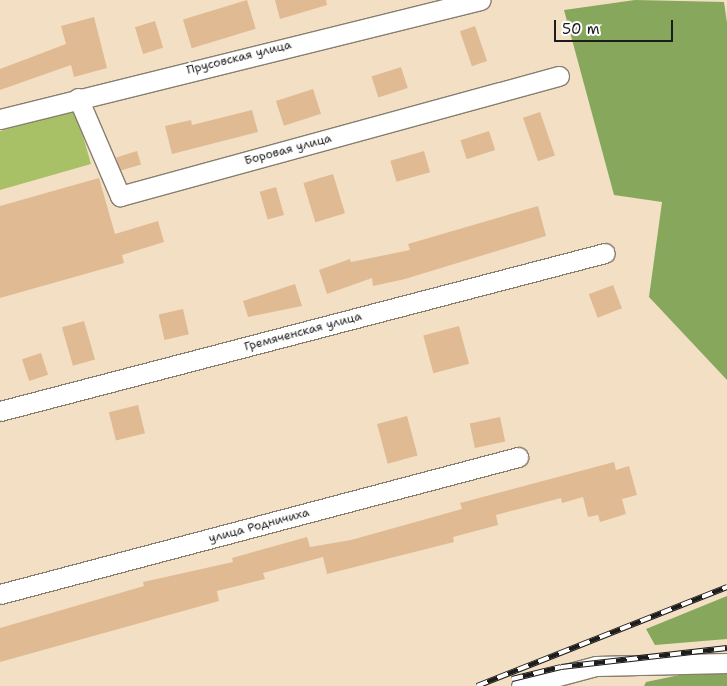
<!DOCTYPE html>
<html>
<head>
<meta charset="utf-8">
<style>
	body { margin:0 }
	#map { position:relative; width:727px; height:686px; overflow:hidden; background:#f3e0c4; font-family:"Shantell Sans",sans-serif }
	div>[style] { position:absolute }
	.green>* { inset:0; background:#a8c167 }
	.forest>* { inset:0; background:#86a75c }
	.building>* { inset:0; background:#e0ba93; transform-origin:0 0 }
	.roads { filter:drop-shadow(1px 0 #887e70) drop-shadow(-1px 0 #887e70) drop-shadow(0 1px #887e70) drop-shadow(0 -1px #887e70) }
	.minor>* { height:19px; margin:-9.5px; padding:0 9.5px; transform-origin:9.5px; border-radius:9.5px; background:#fff }
	.rail>* { height:5.5px; margin-top:-2.75px; transform-origin:0; background:repeating-linear-gradient(90deg,#fff 0 11px,#1c1c1c 0 22px); box-sizing:border-box; border-block:1px solid #1c1c1c }
	span { translate:-50% -50%; white-space:nowrap; text-align:center; line-height:1.15; -webkit-text-stroke:4px #fff; paint-order:stroke }
	.street-label { font-size:12px; color:#1c1c1c }
	.scale { position:absolute; left:554px; top:20px; width:119px; height:22px; box-sizing:border-box; border:2px solid #1c1c1c; border-top:0; padding-left:6px; font-size:15px; line-height:18px; white-space:nowrap; color:#1c1c1c; -webkit-text-stroke:4px #fff; paint-order:stroke }
</style>
</head>
<body>
<div id="map">
	<div class="green">
		<div style="clip-path:polygon(71px 111px,77px 115px,91px 164px,0 190px,0 131px)"></div>
	</div>
	<div class="forest">
		<div style="clip-path:polygon(635px 0,724px 2px,727px 23px,727px 380px,649px 297px,662px 202px,614px 195px,564px 10px)"></div>
		<div style="clip-path:polygon(727px 596px,727px 639px,655px 645px,646px 629px)"></div>
		<div style="clip-path:polygon(694px 672px,727px 674px,727px 686px,644px 686px,646px 682px)"></div>
	</div>
	<div class="building">
		<div style="left:247px;top:0;width:30px;height:67px;rotate:73deg"></div>
		<div style="clip-path:polygon(275px 0,326px 0,327px 5px,280px 19px)"></div>
		<div style="clip-path:polygon(94px 17px,107px 68px,74px 77px,71px 65px,0 90px,0 69px,66px 44px,61px 26px)"></div>
		<div style="left:155px;top:21px;width:28px;height:21px;rotate:73deg"></div>
		<div style="left:475px;top:26px;width:37px;height:16px;rotate:71deg"></div>
		<div style="left:401px;top:67px;width:22px;height:31px;rotate:72deg"></div>
		<div style="left:313px;top:89px;width:26px;height:39px;rotate:72deg"></div>
		<div style="clip-path:polygon(252px 110px,258px 132px,172px 154px,165px 126px,191px 120px,192px 125px)"></div>
		<div style="left:540px;top:112px;width:46px;height:18px;rotate:71deg"></div>
		<div style="left:489px;top:131px;width:20px;height:30px;rotate:72deg"></div>
		<div style="left:137px;top:151px;width:14px;height:22px;rotate:73deg"></div>
		<div style="left:424px;top:151px;width:22px;height:35px;rotate:74deg"></div>
		<div style="left:333px;top:174px;width:41px;height:31px;rotate:73deg"></div>
		<div style="clip-path:polygon(99px 178px,115px 234px,158px 221px,164px 242px,122px 255px,124px 263px,0 298px,0 206px)"></div>
		<div style="left:276px;top:187px;width:29px;height:17px;rotate:74deg"></div>
		<div style="clip-path:polygon(538px 206px,546px 236px,405px 279px,373px 286px,372px 278px,327px 294px,319px 270px,350px 259px,351px 262px,410px 250px,408px 244px)"></div>
		<div style="clip-path:polygon(295px 284px,302px 306px,248px 317px,243px 301px)"></div>
		<div style="left:613px;top:285px;width:25px;height:26px;rotate:69deg"></div>
		<div style="left:183px;top:309px;width:26px;height:25px;rotate:77deg"></div>
		<div style="left:84px;top:321px;width:40px;height:23px;rotate:74deg"></div>
		<div style="left:459px;top:326px;width:39px;height:37px;rotate:75deg"></div>
		<div style="left:41px;top:353px;width:23px;height:20px;rotate:72deg"></div>
		<div style="left:138px;top:405px;width:29px;height:30px;rotate:76deg"></div>
		<div style="left:407px;top:416px;width:41px;height:31px;rotate:75deg"></div>
		<div style="left:500px;top:417px;width:25px;height:31px;rotate:78deg"></div>
		<div style="clip-path:polygon(614px 462px,616px 470px,629px 466px,637px 495px,622px 499px,626px 514px,600px 522px,598px 515px,588px 517px,583px 497px,562px 503px,561px 498px,496px 515px,498px 525px,453px 537px,454px 542px,327px 574px,323px 557px,263px 573px,265px 579px,217px 591px,219px 601px,0 662px,0 628px,144px 586px,143px 582px,233px 562px,232px 558px,307px 537px,310px 547px,351px 540px,462px 509px,460px 503px)"></div>
	</div>
	<div class="roads">
		<div class="minor">
			<div style="left:78px;top:98px;width:107px;rotate:66.8deg"></div>
			<div style="left:120px;top:196px;width:455px;rotate:-15.3deg"></div>
			<div style="left:0;top:119px;width:495px;rotate:-13.9deg"></div>
			<div style="left:0;top:411px;width:625px;rotate:-14.64deg"></div>
			<div style="left:0;top:594px;width:536px;rotate:-14.81deg"></div>
			<div style="left:521px;top:686px;width:78px;rotate:-14.9deg"></div>
			<div style="left:596px;top:666px;width:131px;rotate:-1.3deg"></div>
		</div>
	</div>
	<div class="rail">
		<div style="left:512px;top:679px;width:50px;rotate:-13.8deg"></div>
		<div style="left:561px;top:667px;width:167px;rotate:-6.5deg"></div>
		<div style="left:477px;top:686px;width:269px;rotate:-21.6deg"></div>
	</div>
	<div class="street-label">
		<span style="left:239px;top:58px;rotate:-14deg">Прусовская улица</span>
		<span style="left:288px;top:150px;rotate:-15deg">Боровая улица</span>
		<span style="left:303px;top:332px;rotate:-15deg">Гремяченская улица</span>
		<span style="left:259px;top:526px;rotate:-15deg">улица Родничиха</span>
	</div>
	<div class="scale">50 m</div>
</div>
</body>
</html>
